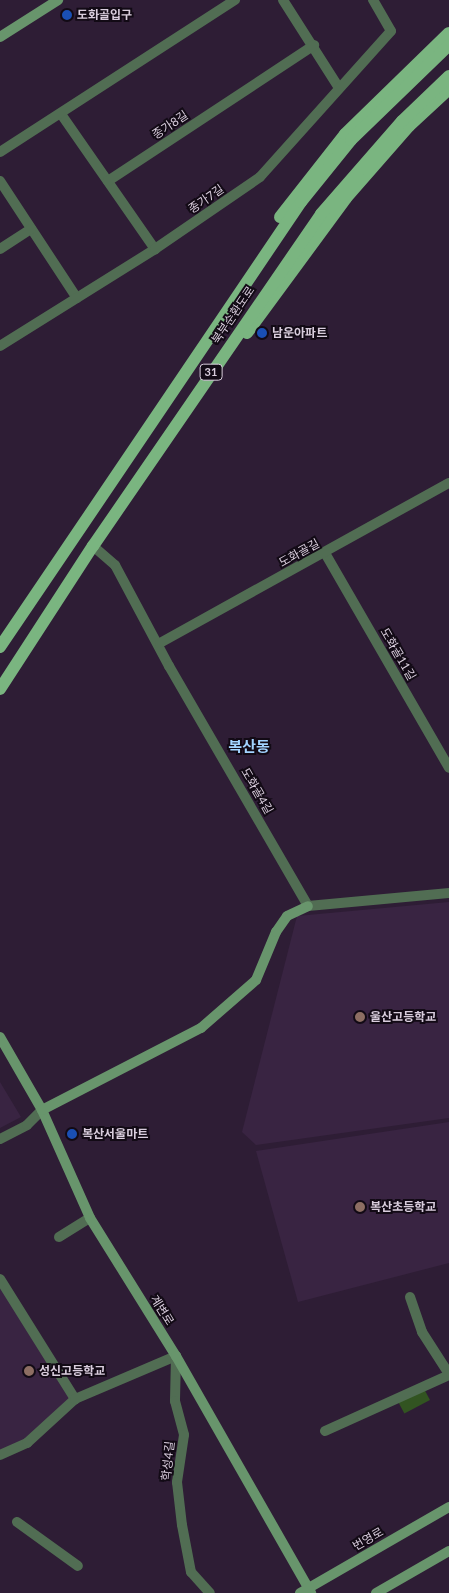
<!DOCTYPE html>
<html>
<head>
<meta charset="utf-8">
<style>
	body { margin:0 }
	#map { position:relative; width:449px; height:1593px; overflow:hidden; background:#2e1d35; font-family:Lato,"Noto Sans KR",sans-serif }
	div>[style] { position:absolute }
	.built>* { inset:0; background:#392442 }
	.green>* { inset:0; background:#325421; transform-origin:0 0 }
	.street>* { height:10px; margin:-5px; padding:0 5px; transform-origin:5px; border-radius:5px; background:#516d53 }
	.secondary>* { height:10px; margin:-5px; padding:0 5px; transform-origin:5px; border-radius:5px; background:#68956c }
	.primary>* { height:12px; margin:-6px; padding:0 6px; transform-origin:6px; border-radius:6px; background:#7ab580 }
	.dots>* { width:14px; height:14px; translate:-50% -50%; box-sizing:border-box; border:2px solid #120a15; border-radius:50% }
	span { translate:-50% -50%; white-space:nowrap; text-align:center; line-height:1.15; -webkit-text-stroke:4px #120a15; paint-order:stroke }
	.shield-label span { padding:1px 4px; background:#120a15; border:1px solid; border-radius:4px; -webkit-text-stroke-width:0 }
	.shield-label { font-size:11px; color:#d9cddd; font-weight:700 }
	.poi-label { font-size:12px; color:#d9cddd; font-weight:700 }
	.left { translate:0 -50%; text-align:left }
	.street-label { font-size:12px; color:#d9cddd }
	.quarter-label { font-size:15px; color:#a2d3ff; font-weight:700 }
</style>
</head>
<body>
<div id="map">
	<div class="built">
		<div style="clip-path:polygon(449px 902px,449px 1118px,256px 1145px,242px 1132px,297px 916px)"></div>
		<div style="clip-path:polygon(0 1082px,21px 1117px,0 1128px)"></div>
		<div style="clip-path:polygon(449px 1122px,449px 1263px,298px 1302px,256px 1151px)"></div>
		<div style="clip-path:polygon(0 1281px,72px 1398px,27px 1443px,0 1455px)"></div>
	</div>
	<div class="green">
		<div style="left:422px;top:1385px;width:17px;height:29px;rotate:62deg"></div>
	</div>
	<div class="street">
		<div style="left:283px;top:0;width:104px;rotate:57.5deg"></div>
		<div style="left:61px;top:114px;width:165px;rotate:55.2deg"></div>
		<div style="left:0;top:152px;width:280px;rotate:-32.9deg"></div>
		<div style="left:0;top:181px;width:140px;rotate:56.7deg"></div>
		<div style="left:108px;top:181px;width:247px;rotate:-33.4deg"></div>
		<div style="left:0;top:249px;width:37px;rotate:-33deg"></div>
		<div style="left:0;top:346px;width:183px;rotate:-32deg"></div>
		<div style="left:155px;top:249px;width:127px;rotate:-34.4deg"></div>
		<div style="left:260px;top:177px;width:196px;rotate:-48.1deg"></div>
		<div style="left:391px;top:31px;width:36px;rotate:-120deg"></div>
		<div style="left:93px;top:546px;width:29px;rotate:41deg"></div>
		<div style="left:115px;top:565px;width:115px;rotate:61.9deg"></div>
		<div style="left:169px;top:666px;width:277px;rotate:59.9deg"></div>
		<div style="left:308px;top:906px;width:142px;rotate:-5.3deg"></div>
		<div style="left:325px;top:553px;width:248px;rotate:60deg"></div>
		<div style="left:160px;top:643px;width:330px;rotate:-29deg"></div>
		<div style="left:0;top:1139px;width:30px;rotate:-27deg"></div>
		<div style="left:27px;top:1125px;width:21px;rotate:-45deg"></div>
		<div style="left:59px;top:1237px;width:36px;rotate:-32deg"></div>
		<div style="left:0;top:1279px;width:142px;rotate:58deg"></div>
		<div style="left:410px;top:1297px;width:37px;rotate:71deg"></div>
		<div style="left:422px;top:1332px;width:50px;rotate:57.3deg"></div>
		<div style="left:325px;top:1431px;width:136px;rotate:-24.3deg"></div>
		<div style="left:0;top:1455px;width:30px;rotate:-24deg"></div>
		<div style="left:27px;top:1443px;width:65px;rotate:-42.5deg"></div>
		<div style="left:75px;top:1399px;width:110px;rotate:-23.1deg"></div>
		<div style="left:176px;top:1356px;width:45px;rotate:91.3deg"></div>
		<div style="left:175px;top:1401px;width:35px;rotate:75deg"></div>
		<div style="left:184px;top:1435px;width:48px;rotate:98.5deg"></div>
		<div style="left:177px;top:1482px;width:43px;rotate:83.4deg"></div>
		<div style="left:182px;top:1525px;width:48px;rotate:79.2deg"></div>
		<div style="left:191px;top:1572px;width:28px;rotate:48deg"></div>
		<div style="left:17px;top:1522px;width:75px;rotate:35.8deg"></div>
	</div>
	<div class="secondary">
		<div style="left:0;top:37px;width:69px;rotate:-32.5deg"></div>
		<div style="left:0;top:1037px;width:84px;rotate:60.1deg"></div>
		<div style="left:42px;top:1110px;width:118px;rotate:66deg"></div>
		<div style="left:90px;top:1218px;width:163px;rotate:58.1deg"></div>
		<div style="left:176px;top:1356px;width:273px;rotate:60.3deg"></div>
		<div style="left:42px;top:1110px;width:179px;rotate:-27.3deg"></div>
		<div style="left:201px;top:1028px;width:73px;rotate:-41.1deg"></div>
		<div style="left:256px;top:980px;width:52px;rotate:-67.4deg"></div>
		<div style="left:276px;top:932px;width:19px;rotate:-55deg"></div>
		<div style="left:287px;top:916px;width:23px;rotate:-25deg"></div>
		<div style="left:300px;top:1593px;width:172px;rotate:-30deg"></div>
		<div style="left:376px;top:1593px;width:84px;rotate:-29.9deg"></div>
	</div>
	<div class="primary">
		<div style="left:280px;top:217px;width:105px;rotate:-51.9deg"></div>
		<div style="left:345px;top:134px;width:145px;rotate:-44.2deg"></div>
		<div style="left:247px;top:333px;width:167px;rotate:-53.7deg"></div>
		<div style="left:346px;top:198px;width:96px;rotate:-48.8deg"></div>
		<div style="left:409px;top:126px;width:54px;rotate:-42.8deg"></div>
		<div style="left:0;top:647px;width:537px;rotate:-55.93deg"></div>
		<div style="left:301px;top:202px;width:80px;rotate:-51.1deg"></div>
		<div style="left:351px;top:140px;width:136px;rotate:-44.1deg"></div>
		<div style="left:0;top:689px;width:171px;rotate:-57deg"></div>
		<div style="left:93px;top:546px;width:403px;rotate:-55.5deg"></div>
		<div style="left:321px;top:214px;width:123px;rotate:-48.9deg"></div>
		<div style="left:402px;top:121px;width:65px;rotate:-43.8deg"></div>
	</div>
	<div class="dots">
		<div style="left:67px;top:15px;background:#1a4fb4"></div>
		<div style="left:262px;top:333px;background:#1a4fb4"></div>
		<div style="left:360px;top:1017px;background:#8d6e63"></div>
		<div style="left:72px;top:1134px;background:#1a4fb4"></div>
		<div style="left:360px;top:1207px;background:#8d6e63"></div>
		<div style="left:29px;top:1371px;background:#8d6e63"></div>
	</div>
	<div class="shield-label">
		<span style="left:211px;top:372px">31</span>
	</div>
	<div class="poi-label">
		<span class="left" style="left:77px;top:15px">도화골입구</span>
		<span class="left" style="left:272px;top:333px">남운아파트</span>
		<span class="left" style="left:370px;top:1017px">울산고등학교</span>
		<span class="left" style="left:82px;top:1134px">복산서울마트</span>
		<span class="left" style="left:370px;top:1207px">복산초등학교</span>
		<span class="left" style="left:39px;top:1371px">성신고등학교</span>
	</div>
	<div class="street-label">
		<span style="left:170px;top:125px;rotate:-34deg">종가8길</span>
		<span style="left:206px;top:199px;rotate:-35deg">종가7길</span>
		<span style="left:233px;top:315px;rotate:-56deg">북부순환도로</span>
		<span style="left:299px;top:553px;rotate:-29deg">도화골길</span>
		<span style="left:398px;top:654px;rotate:60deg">도화골11길</span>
		<span style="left:257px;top:791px;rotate:60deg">도화골4길</span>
		<span style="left:162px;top:1310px;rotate:58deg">계변로</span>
		<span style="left:168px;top:1461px;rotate:-84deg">학성4길</span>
		<span style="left:368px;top:1539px;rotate:-30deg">번영로</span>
	</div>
	<div class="quarter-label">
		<span style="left:249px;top:747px">복산동</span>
	</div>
</div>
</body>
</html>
